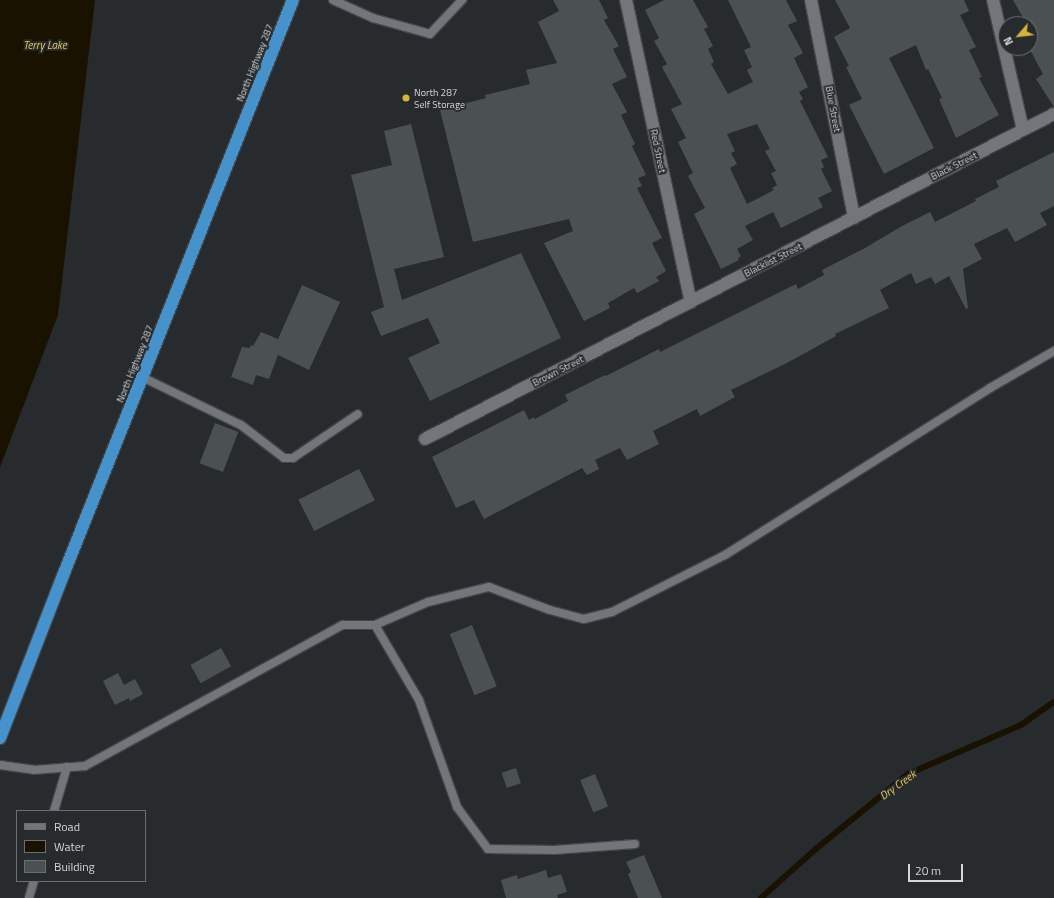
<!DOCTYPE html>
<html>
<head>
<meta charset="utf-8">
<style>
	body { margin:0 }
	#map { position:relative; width:1054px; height:898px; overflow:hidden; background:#272b2e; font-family:"Titillium Web",sans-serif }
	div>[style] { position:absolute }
	.water>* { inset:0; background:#191200 }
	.stream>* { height:5.5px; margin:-2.75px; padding:0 2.75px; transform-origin:2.75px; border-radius:2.75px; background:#191200 }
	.building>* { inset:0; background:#4b5053; transform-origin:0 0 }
	.roads { filter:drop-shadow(1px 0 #434649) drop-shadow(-1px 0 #434649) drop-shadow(0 1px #434649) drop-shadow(0 -1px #434649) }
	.lane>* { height:8px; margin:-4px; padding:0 4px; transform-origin:4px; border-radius:4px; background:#72767a }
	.street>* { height:12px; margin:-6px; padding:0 6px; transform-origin:6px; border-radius:6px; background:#72767a }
	.highway>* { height:12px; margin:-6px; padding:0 6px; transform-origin:6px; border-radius:6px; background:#4592cc }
	.dots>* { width:11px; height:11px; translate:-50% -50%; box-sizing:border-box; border:2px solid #272b2e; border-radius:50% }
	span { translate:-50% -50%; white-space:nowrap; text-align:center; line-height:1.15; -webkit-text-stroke:3.5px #272b2e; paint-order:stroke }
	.street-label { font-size:10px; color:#d3d5d7 }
	.poi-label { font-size:10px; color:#d3d5d7 }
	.left { translate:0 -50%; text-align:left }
	.water-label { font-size:11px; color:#e9c85a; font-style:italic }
	.legend { position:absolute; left:16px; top:810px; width:130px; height:72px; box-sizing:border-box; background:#272b2e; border:1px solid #6c6f72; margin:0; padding:5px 7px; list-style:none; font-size:12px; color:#d3d5d7 }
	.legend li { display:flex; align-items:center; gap:8px; height:20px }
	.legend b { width:20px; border:1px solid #6c6f72 }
	.north { position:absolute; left:998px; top:16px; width:40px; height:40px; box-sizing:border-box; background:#272b2e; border:1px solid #6c6f72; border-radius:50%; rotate:242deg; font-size:11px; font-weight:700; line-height:16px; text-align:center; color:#d3d5d7 }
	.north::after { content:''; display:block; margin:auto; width:14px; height:18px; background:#d7b434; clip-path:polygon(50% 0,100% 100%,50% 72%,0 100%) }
	.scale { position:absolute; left:908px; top:864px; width:55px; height:18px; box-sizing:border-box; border:2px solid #d3d5d7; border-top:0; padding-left:5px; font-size:12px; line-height:14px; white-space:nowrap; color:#d3d5d7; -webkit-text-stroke:3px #272b2e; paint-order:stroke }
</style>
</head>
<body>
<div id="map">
	<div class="water">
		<div style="clip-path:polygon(0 0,95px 0,58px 315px,0 467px)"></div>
	</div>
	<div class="stream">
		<div style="left:761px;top:898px;width:74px;rotate:-41.7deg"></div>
		<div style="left:816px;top:849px;width:119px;rotate:-39.2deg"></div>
		<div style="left:908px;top:774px;width:123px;rotate:-23.4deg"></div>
		<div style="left:1021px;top:725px;width:40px;rotate:-34.9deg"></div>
	</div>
	<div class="building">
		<div style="clip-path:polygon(553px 0,599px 0,608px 18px,604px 20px,619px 46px,613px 49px,627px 77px,612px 84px,627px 112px,621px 115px,635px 144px,632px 146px,646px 175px,638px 178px,642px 186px,637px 188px,662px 238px,652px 243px,666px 271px,656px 277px,659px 281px,637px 293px,634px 288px,608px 303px,610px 308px,584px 321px,544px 243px,573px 231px,569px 219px,473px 242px,440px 110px,486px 98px,485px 95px,530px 84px,526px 70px,557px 63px,538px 22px,559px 11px)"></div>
		<div style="clip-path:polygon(evenodd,664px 0,693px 0,708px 27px,704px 29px,713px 46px,708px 49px,714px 62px,711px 64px,728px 94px,753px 82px,747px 70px,752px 67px,744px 50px,751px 47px,728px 0,786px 0,797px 21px,788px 25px,803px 53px,794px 58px,808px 87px,799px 92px,803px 99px,800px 101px,828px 157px,821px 160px,824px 167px,821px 169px,832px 191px,818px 198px,823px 207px,781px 228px,773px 212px,745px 226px,753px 240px,737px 249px,741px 256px,738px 258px,739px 260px,721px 269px,694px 214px,705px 208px,688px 176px,693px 173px,678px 142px,686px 138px,671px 109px,682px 104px,662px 67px,667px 64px,654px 41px,659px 38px,645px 10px,664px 0,757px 124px,770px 149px,765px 151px,776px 171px,771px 173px,777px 185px,772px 188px,774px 190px,747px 204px,730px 168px,737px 164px,731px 153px,735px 151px,727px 134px,757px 124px)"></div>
		<div style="clip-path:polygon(835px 0,964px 0,969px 11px,960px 15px,976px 47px,969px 50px,982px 77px,979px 78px,999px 115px,956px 138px,939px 99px,942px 98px,928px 69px,926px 70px,916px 45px,889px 58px,934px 148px,884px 174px,849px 105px,862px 99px,846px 67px,849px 66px,834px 37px,850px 28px)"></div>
		<div style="clip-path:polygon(1013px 0,1054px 0,1054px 107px,1036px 79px,1043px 74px,1029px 48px,1030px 24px,1020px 24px,1025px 21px)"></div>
		<div style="clip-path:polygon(411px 124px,444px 257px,394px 269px,402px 300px,521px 253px,561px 338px,430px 401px,408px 358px,440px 343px,428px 318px,381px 336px,371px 312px,384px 307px,351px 175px,392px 165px,384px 131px)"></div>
		<div style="clip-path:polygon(1054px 152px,1054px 206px,1040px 213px,1047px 225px,1015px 242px,1007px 228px,974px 244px,982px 259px,963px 269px,968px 308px,966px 309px,949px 276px,935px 284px,931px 277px,916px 284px,911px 273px,880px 290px,889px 308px,835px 334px,836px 336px,785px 364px,731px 390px,735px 397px,700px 416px,697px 409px,653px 431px,659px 444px,627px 460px,620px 448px,595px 460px,599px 469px,587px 475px,582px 468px,484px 519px,474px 500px,456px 508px,432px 457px,524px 410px,529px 420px,534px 417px,535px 419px,568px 401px,565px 395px,605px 375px,606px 376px,659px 349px,660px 352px,796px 284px,798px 289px,824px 275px,822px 270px,865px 248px,902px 226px,930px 212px,935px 222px,976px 201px,975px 199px,999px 187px,996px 181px)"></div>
		<div style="clip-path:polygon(302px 285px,340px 302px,309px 370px,278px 355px,269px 379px,256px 375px,253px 385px,231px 377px,242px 347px,250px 348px,251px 345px,253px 346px,261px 332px,278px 339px)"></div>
		<div style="left:215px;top:423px;width:25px;height:43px;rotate:21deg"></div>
		<div style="left:359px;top:469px;width:35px;height:68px;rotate:63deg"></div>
		<div style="left:472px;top:625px;width:66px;height:24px;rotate:68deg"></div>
		<div style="left:221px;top:648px;width:21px;height:35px;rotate:61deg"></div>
		<div style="clip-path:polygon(118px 673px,124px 685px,135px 679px,143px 694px,130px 701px,129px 698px,115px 705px,103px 681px)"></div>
		<div style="left:516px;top:768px;width:16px;height:15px;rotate:72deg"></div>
		<div style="left:595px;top:774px;width:35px;height:16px;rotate:68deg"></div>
		<div style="clip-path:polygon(644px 855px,662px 898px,638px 898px,628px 874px,631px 872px,626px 862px)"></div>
		<div style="clip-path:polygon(546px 870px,548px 878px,561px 874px,567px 892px,557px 895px,558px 898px,506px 898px,501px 880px,517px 875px,518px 879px)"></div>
	</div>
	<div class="roads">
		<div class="lane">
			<div style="left:333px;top:0;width:44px;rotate:24.2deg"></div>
			<div style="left:373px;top:18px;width:59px;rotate:15.7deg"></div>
			<div style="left:430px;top:34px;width:47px;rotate:-46.7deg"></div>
			<div style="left:142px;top:377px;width:110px;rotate:25.9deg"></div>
			<div style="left:241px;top:425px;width:54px;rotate:37.5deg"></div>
			<div style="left:284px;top:458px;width:9px"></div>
			<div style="left:293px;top:458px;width:78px;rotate:-34.1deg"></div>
			<div style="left:375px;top:625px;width:58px;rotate:-23.5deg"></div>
			<div style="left:428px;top:602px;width:63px;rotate:-13.8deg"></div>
			<div style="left:489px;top:587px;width:65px;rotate:20.7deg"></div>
			<div style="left:550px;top:610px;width:35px;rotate:15deg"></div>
			<div style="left:584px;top:619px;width:29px;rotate:-14deg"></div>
			<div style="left:612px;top:612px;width:127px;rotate:-26.8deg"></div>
			<div style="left:725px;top:555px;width:313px;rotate:-32.2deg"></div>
			<div style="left:990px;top:388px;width:74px;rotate:-30deg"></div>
			<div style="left:0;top:765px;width:34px;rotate:8deg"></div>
			<div style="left:34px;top:770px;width:51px;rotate:-4.5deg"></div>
			<div style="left:85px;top:766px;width:294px;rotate:-28.7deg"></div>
			<div style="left:343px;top:625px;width:32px"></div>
			<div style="left:375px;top:625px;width:87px;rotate:59.6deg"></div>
			<div style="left:419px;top:700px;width:114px;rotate:70.4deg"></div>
			<div style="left:457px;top:807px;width:52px;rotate:53.6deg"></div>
			<div style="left:488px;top:849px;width:67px;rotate:0.9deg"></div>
			<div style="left:555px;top:850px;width:80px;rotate:-4.3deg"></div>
			<div style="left:54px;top:811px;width:46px;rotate:-73.5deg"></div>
			<div style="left:29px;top:898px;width:18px;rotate:-74deg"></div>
		</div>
		<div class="street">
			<div style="left:626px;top:0;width:309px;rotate:77.9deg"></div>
			<div style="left:811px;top:0;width:222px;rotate:78.8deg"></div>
			<div style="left:993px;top:0;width:133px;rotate:77deg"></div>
			<div style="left:425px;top:439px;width:708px;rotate:-27.33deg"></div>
		</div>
		<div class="highway">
			<div style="left:0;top:738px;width:177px;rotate:-68.8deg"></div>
			<div style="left:64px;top:573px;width:617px;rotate:-68.22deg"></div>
		</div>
	</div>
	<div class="dots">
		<div style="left:406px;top:98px;background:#d7b434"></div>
	</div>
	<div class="street-label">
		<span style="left:255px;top:63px;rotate:-68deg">North Highway 287</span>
		<span style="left:833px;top:109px;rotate:79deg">Blue Street</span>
		<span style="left:658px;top:151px;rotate:78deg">Red Street</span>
		<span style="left:954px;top:166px;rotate:-27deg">Black Street</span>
		<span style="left:773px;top:260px;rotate:-27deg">Blacklist Street</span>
		<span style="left:135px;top:364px;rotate:-68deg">North Highway 287</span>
		<span style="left:558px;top:371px;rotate:-27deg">Brown Street</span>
	</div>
	<div class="poi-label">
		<span class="left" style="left:414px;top:98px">North 287<br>Self Storage</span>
	</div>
	<div class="water-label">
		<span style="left:45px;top:45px">Terry Lake</span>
		<span style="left:898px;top:785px;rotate:-36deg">Dry Creek</span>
	</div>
	<ul class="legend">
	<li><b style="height:5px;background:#72767a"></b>Road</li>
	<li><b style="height:11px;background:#191200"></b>Water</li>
	<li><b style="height:11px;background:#4b5053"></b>Building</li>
	</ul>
	<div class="north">N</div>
	<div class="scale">20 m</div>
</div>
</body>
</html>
